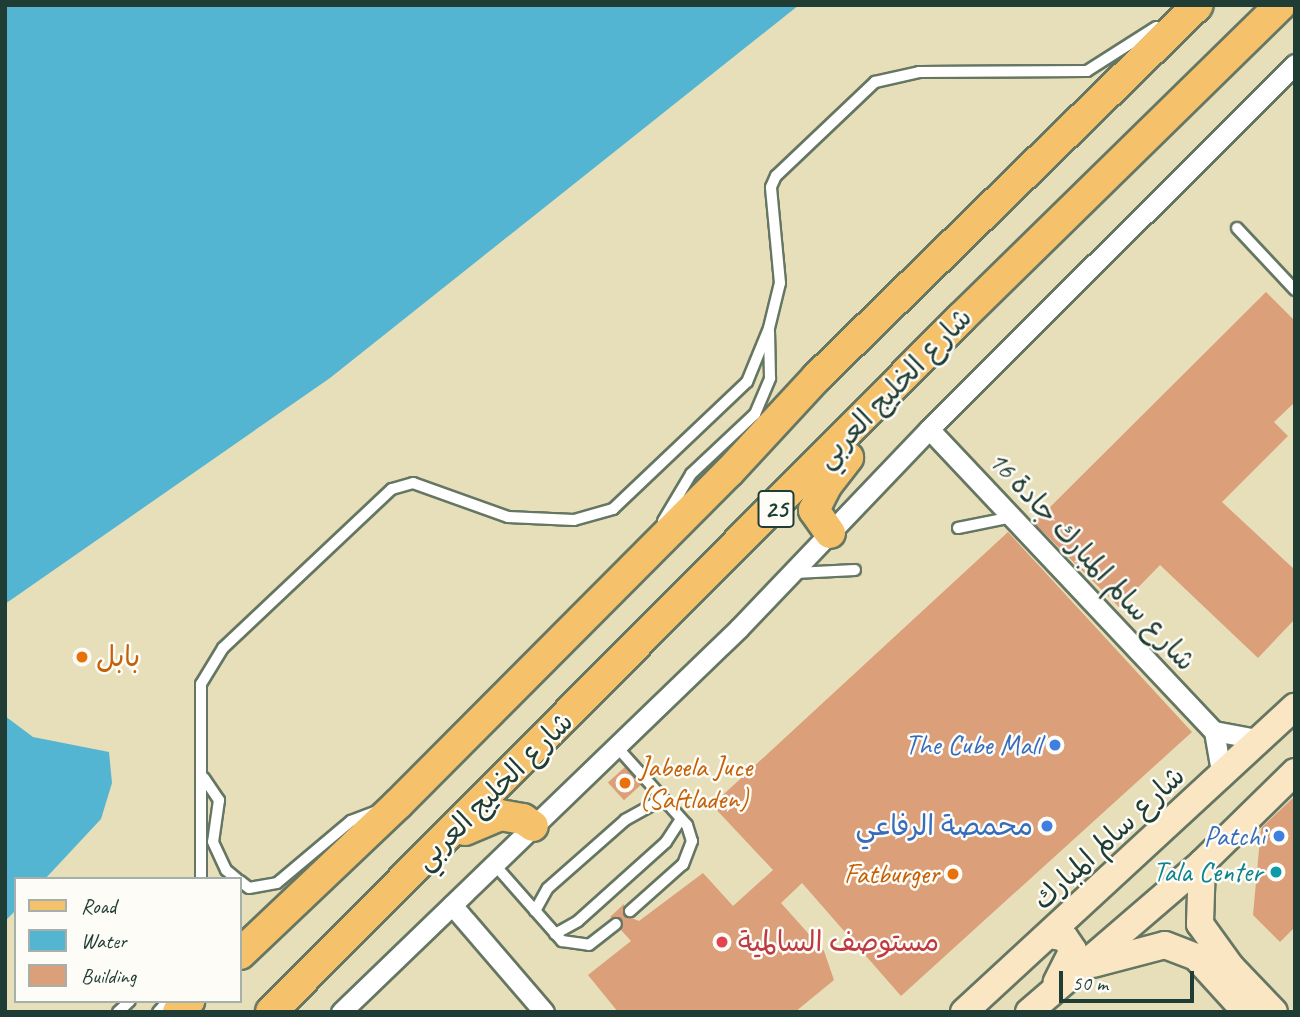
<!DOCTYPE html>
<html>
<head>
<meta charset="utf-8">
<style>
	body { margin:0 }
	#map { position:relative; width:1300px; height:1017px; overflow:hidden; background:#e7dfb9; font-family:Caveat,"Playpen Sans Arabic",sans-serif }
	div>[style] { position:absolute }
	.water>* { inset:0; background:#53b5d2 }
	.building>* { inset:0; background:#db9f7a; transform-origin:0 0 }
	.roads { filter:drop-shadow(2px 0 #657663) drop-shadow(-2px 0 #657663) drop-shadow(0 2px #657663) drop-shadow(0 -2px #657663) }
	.lane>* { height:10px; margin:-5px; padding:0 5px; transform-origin:5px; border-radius:5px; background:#fff }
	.street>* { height:19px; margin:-9.5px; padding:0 9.5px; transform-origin:9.5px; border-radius:9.5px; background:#fff }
	.secondary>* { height:26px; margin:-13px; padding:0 13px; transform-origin:13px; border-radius:13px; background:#fbe6c4 }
	.primary>* { height:30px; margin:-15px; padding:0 15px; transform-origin:15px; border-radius:15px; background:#f5c16b }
	.dots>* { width:19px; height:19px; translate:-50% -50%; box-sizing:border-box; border:4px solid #fdfcf7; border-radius:50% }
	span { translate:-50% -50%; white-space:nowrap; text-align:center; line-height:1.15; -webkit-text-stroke:5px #fdfcf7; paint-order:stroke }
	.shield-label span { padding:2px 5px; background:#fdfcf7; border:2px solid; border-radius:5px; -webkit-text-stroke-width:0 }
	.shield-label { font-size:26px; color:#1f3d34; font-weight:700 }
	.street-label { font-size:28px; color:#1f3d34 }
	.food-label { font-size:28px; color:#c56008 }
	.left { translate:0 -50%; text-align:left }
	.right { translate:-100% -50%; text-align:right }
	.shop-label { font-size:28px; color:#366cbe }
	.culture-label { font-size:28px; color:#0d838f }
	.health-label { font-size:28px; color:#be3a42 }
	.frame { position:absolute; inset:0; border:7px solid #1f3d34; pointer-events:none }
	.legend { position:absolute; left:14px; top:877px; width:228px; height:126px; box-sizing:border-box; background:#fdfcf7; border:2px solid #a4b0a9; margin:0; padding:9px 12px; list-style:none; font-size:21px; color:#1f3d34 }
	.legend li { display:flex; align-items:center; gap:14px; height:35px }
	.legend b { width:35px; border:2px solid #a4b0a9 }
	.scale { position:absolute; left:1059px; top:971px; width:135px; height:32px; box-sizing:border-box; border:4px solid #1f3d34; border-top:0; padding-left:9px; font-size:21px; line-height:24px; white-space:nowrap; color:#1f3d34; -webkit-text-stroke:5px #fdfcf7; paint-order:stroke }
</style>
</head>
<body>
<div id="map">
	<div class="water">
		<div style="clip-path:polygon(5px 5px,799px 5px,330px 378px,5px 604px)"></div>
		<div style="clip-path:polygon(5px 716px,33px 737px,109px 752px,112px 783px,101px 819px,45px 879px,16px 879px,16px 910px,5px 921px)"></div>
	</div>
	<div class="building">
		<div style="clip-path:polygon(1266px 292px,1295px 321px,1295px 402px,1274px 422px,1288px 436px,1222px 502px,1295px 570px,1295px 619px,1258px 658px,1160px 565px,1119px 607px,1034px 523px)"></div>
		<div style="clip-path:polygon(1008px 532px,1192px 732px,901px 996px,802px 883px,781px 903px,824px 951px,834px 980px,795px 1012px,618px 1012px,588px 975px,631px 941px,621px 930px,621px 919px,610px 917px,624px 904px,624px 915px,639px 921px,703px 873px,733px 906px,773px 870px,712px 805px)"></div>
		<div style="left:625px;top:767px;width:24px;height:23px;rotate:48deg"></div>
		<div style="clip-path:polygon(1295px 796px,1295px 927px,1280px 942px,1253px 915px,1261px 828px)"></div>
	</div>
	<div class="roads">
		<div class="lane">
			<div style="left:1237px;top:228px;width:85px;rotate:46.9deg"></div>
			<div style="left:663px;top:521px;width:55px;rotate:-59.2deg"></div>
			<div style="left:691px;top:474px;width:88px;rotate:-43.2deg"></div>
			<div style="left:755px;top:414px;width:39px;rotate:-67deg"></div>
			<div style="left:770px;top:378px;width:46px;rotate:-91.2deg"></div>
			<div style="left:958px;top:528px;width:55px;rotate:-11.5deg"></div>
			<div style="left:795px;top:573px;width:60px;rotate:-2.9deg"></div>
			<div style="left:616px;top:746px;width:106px;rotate:48.1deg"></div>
			<div style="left:687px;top:825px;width:17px;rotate:73deg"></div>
			<div style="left:692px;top:841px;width:25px;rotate:111deg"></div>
			<div style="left:683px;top:864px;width:71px;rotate:138.4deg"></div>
			<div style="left:204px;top:778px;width:27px;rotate:56deg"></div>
			<div style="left:219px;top:800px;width:42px;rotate:98.1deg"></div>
			<div style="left:213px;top:842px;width:31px;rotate:65deg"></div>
			<div style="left:226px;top:870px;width:14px;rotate:39deg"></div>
			<div style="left:494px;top:864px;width:103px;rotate:48.6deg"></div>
			<div style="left:562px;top:941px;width:27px;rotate:8deg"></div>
			<div style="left:589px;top:945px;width:34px;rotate:-38deg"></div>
			<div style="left:201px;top:879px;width:195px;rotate:-90deg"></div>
			<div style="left:201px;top:684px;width:42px;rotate:-58.6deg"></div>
			<div style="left:223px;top:648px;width:232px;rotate:-43.3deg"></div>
			<div style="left:392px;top:489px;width:22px;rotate:-16deg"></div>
			<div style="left:413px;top:483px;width:101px;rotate:19.7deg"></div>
			<div style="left:508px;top:517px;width:66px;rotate:2.6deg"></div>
			<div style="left:574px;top:520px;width:41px;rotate:-15.8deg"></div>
			<div style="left:613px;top:509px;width:185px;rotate:-43.5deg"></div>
			<div style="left:747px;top:382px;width:58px;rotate:-67.8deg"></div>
			<div style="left:769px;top:328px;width:46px;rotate:-76.3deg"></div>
			<div style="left:780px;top:283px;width:96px;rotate:-95.4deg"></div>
			<div style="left:771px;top:187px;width:12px;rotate:-66deg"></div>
			<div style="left:776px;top:176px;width:137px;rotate:-43.5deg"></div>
			<div style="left:875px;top:82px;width:45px;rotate:-12.8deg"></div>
			<div style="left:919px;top:72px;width:168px;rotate:-0.3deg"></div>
			<div style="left:1087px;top:71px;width:82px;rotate:-32.5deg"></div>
			<div style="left:240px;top:881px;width:11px;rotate:38deg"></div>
			<div style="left:249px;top:888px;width:28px;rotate:-10deg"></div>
			<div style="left:277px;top:883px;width:97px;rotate:-40deg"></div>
			<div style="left:351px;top:821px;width:26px;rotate:-21deg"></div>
			<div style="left:535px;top:911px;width:26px;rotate:-61deg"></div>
			<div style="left:548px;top:888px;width:103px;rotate:-41.4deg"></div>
			<div style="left:625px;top:820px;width:43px;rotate:-28.9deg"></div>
			<div style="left:555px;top:934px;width:26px;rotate:-29deg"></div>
			<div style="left:578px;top:921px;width:118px;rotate:-41.9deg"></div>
			<div style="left:666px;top:842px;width:27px;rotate:-57deg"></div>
			<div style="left:118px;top:1012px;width:16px;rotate:-43deg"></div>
			<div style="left:158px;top:1012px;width:15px;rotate:-48deg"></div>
		</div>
		<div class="street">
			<div style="left:929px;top:429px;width:415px;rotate:46.7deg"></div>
			<div style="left:1214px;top:731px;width:47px;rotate:80.1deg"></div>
			<div style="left:1214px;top:731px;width:49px;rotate:10.6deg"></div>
			<div style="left:452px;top:905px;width:141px;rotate:49.3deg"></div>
			<div style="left:341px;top:1012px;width:553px;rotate:-43.97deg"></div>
			<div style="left:739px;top:628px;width:275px;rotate:-46.3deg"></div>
			<div style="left:929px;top:429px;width:517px;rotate:-44.92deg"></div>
		</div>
		<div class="secondary">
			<div style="left:1202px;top:863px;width:61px;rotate:91.9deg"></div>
			<div style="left:1200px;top:924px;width:53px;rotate:54.2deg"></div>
			<div style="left:1231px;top:967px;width:62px;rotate:46.3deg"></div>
			<div style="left:1050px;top:935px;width:15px;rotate:11deg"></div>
			<div style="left:1065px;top:938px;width:14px;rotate:56deg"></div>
			<div style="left:1073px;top:950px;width:36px;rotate:117deg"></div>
			<div style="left:1093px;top:964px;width:74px;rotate:-14.8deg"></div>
			<div style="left:1165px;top:945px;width:33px;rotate:21deg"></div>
			<div style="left:1196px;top:957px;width:74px;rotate:47.7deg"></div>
			<div style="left:964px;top:1012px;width:450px;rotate:-42.7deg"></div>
			<div style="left:1029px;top:1012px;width:228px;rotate:-40.7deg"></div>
			<div style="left:1202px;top:863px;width:130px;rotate:-44.4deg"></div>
		</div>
		<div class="primary">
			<div style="left:830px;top:533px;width:28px;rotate:-125deg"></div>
			<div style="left:814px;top:510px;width:27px;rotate:-63deg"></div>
			<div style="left:826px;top:486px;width:36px;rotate:-52deg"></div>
			<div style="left:465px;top:830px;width:38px;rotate:-23deg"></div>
			<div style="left:500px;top:815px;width:23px;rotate:10deg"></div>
			<div style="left:523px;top:819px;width:12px;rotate:35deg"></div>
			<div style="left:240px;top:954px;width:218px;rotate:-43.5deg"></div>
			<div style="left:398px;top:804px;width:469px;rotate:-45.1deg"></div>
			<div style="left:729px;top:472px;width:129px;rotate:-47.2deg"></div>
			<div style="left:817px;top:377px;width:532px;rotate:-44.32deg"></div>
			<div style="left:178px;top:1012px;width:16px;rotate:-45deg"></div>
			<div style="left:271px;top:1012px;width:979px;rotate:-45.17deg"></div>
			<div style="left:961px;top:318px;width:448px;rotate:-44.4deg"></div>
		</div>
	</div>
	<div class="dots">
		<div style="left:82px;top:657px;background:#e8710a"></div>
		<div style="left:1055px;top:745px;background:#3f7fe0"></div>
		<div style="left:625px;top:783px;background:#e8710a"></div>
		<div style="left:1047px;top:826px;background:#3f7fe0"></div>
		<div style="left:1279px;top:836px;background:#3f7fe0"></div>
		<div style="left:1276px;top:872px;background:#0f9aa8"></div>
		<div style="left:953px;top:874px;background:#e8710a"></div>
		<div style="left:722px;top:942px;background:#e0444e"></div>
	</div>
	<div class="shield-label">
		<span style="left:776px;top:509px">25</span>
	</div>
	<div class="street-label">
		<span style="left:894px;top:388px;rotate:-46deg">شارع الخليج العربي</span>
		<span style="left:1092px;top:561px;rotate:47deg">شارع سالم المبارك جادة 16</span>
		<span style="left:494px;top:791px;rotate:-45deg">شارع الخليج العربي</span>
		<span style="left:1109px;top:838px;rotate:-43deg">شارع سالم المبارك</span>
	</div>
	<div class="food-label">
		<span class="left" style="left:96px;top:657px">بابل</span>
		<span class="left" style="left:639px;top:783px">Jabeela Juce<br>(Saftladen)</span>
		<span class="right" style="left:939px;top:874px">Fatburger</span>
	</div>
	<div class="shop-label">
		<span class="right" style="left:1041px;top:745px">The Cube Mall</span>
		<span class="right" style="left:1033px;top:826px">محمصة الرفاعي</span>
		<span class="right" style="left:1265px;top:836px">Patchi</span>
	</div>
	<div class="culture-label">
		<span class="right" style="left:1262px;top:872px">Tala Center</span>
	</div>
	<div class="health-label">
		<span class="left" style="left:738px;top:942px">مستوصف السالمية</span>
	</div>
	<div class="frame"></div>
	<ul class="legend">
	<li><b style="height:9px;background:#f5c16b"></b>Road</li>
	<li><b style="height:19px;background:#53b5d2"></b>Water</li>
	<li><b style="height:19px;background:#db9f7a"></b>Building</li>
	</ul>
	<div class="scale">50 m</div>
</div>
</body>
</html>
